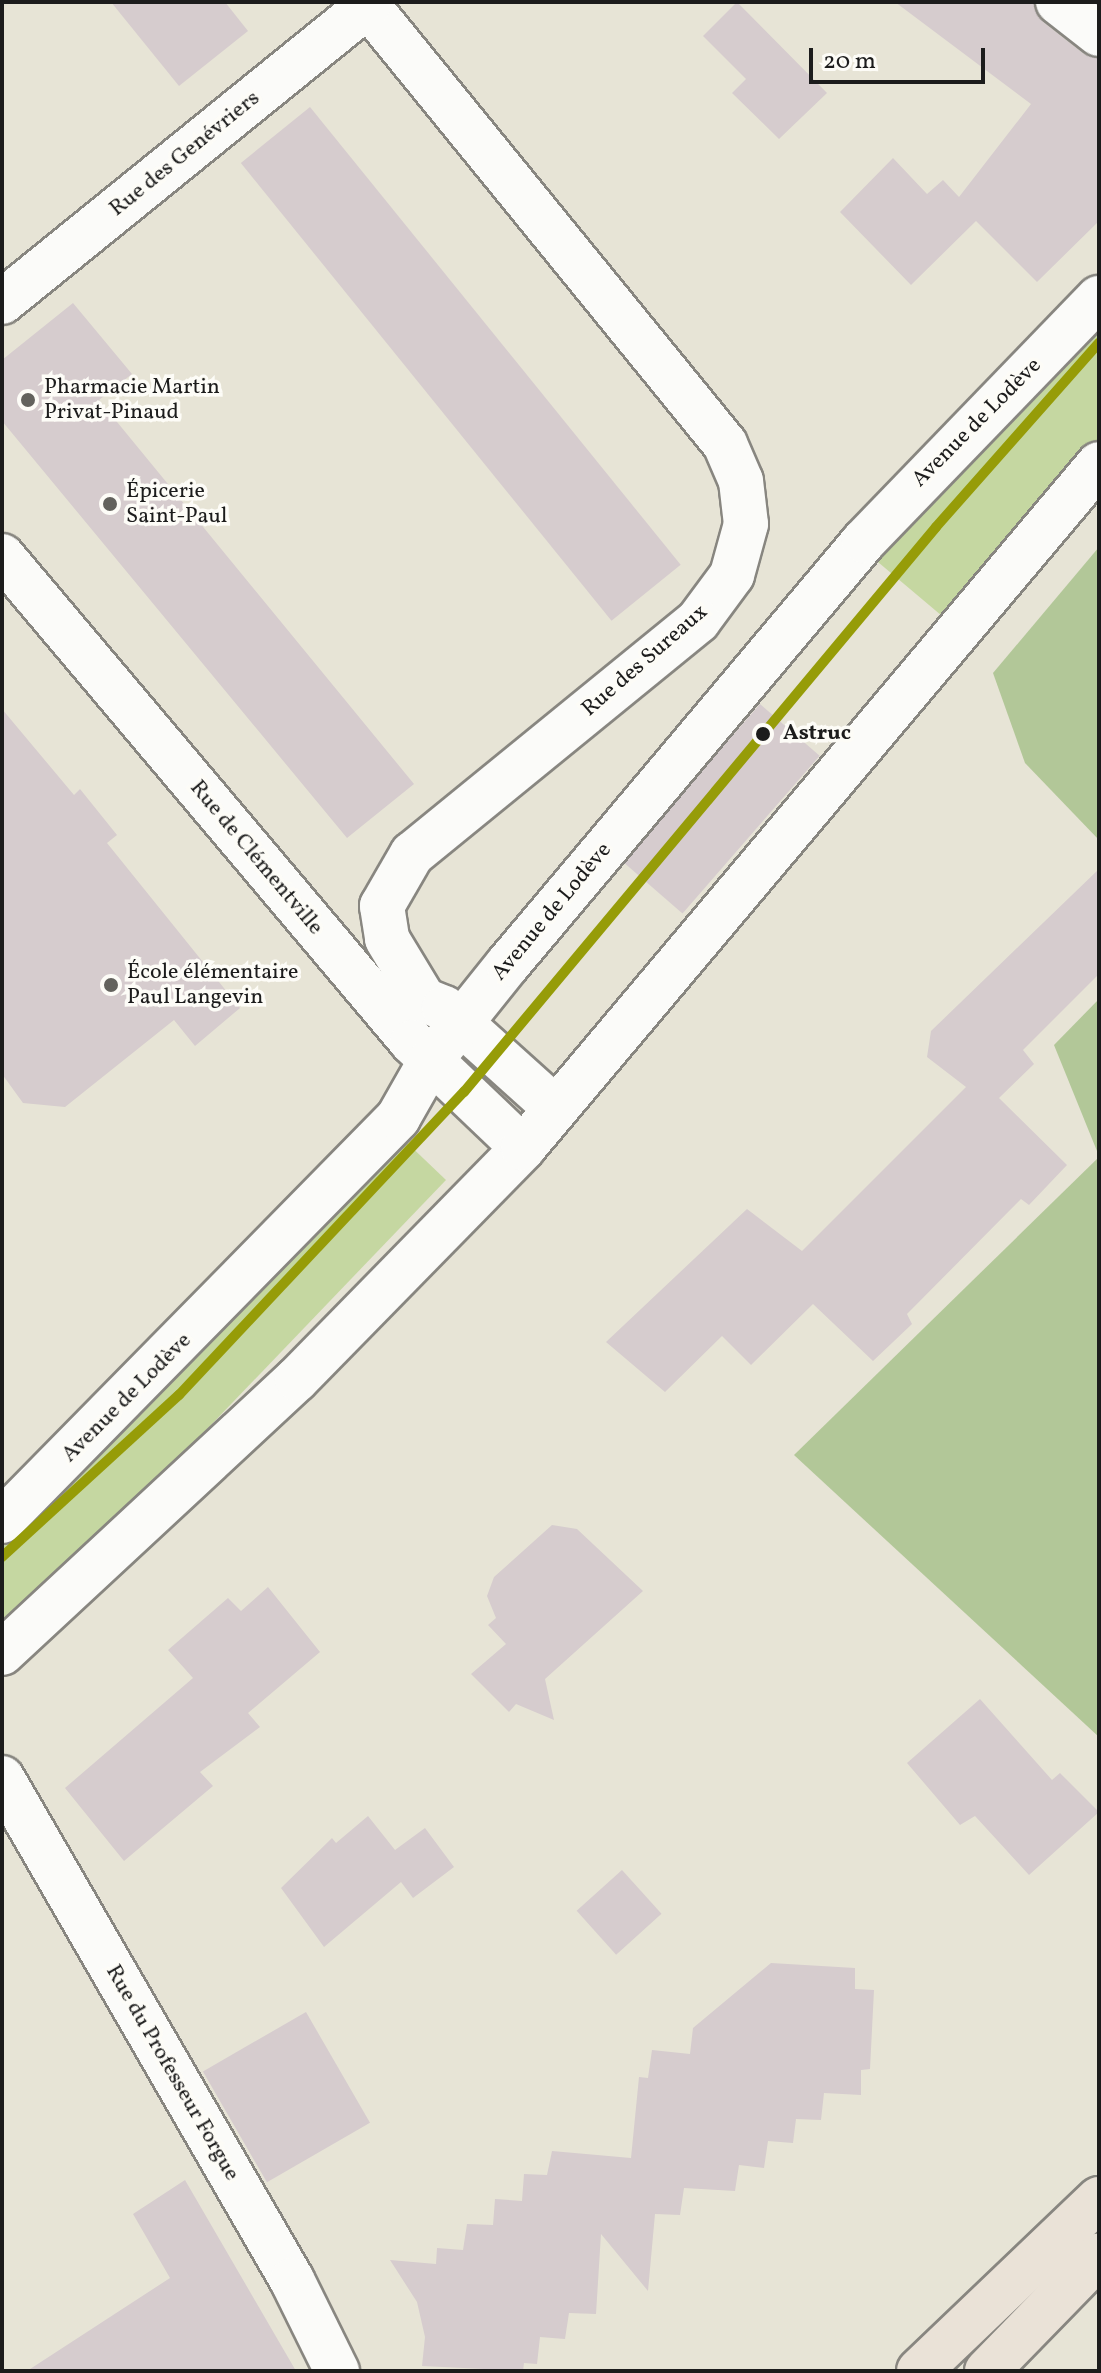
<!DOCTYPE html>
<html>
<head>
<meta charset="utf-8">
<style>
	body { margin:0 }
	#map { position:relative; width:1101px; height:2373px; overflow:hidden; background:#e7e4d6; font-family:Vollkorn,serif }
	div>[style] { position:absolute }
	.green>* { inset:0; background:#c5d7a1 }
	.forest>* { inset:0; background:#b2c798 }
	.building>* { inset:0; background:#d6ccce; transform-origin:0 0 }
	.roads { filter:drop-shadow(2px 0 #888680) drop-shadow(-2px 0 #888680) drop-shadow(0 2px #888680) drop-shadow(0 -2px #888680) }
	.minor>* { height:44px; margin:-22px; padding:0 22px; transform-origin:22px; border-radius:22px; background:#fbfbf9 }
	.tertiary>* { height:44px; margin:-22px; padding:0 22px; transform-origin:22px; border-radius:22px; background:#fbfbf9 }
	.primary>* { height:44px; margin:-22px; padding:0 22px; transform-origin:22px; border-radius:22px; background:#eae2d7 }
	.tram-1>* { height:10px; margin:-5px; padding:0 5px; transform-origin:5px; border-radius:5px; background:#969c08 }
	.dots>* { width:22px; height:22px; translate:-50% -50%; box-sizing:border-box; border:4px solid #fdfcf7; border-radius:50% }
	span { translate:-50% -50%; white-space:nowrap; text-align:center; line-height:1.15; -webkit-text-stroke:7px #fdfcf7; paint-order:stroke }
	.street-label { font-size:22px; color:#1c1c1c }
	.poi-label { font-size:22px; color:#1c1c1c }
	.left { translate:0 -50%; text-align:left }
	.stop-label { font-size:22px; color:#1c1c1c; font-weight:700 }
	.frame { position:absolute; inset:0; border:4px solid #1c1c1c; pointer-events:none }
	.scale { position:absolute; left:809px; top:48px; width:176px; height:36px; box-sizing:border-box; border:4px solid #1c1c1c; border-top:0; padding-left:10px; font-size:24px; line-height:28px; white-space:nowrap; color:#1c1c1c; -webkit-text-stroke:6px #fdfcf7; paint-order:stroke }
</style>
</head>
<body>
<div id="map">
	<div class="green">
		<div style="clip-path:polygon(1099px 322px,1099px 441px,948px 621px,872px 557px)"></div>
		<div style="clip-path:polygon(402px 1138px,446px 1180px,94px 1547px,4px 1621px,2px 1543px)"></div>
	</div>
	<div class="forest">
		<div style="clip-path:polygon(1099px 547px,1099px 840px,1025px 763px,993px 673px)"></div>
		<div style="clip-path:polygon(1099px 999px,1099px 1156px,1054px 1045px)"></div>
		<div style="clip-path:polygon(1099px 1157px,1099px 1737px,794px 1455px)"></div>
	</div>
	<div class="building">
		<div style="clip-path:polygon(111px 2px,225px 2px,248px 31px,179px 86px)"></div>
		<div style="clip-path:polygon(737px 2px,827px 93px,779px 139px,732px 93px,746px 79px,703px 36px)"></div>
		<div style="clip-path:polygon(895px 2px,1034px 2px,1043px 22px,1084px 54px,1099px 58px,1099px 221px,1037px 282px,976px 221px,911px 285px,840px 212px,893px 158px,927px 194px,943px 180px,959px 197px,1031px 104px)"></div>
		<div style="left:310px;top:107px;width:589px;height:89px;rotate:51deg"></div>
		<div style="clip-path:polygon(73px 303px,132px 374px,99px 400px,414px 784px,347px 838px,2px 421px,2px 360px)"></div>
		<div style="left:760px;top:704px;width:79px;height:209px;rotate:41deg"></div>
		<div style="clip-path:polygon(2px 709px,74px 795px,80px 789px,117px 835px,107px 843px,240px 1008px,195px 1046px,174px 1020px,65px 1107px,23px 1103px,2px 1074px)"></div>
		<div style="clip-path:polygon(1099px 869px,1099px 974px,1023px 1050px,1034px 1064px,999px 1098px,1067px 1165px,1029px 1205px,1021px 1199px,907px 1314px,912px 1324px,873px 1361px,813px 1304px,751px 1365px,722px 1336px,665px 1392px,606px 1342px,747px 1209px,802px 1251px,966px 1087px,927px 1057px,931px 1031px)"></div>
		<div style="clip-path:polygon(552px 1525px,577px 1529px,643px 1591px,545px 1679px,554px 1720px,516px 1704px,509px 1712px,471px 1674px,506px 1644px,488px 1625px,496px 1618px,487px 1596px,494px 1577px)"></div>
		<div style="clip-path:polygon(268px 1587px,320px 1652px,248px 1713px,260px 1727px,200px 1772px,213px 1786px,124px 1861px,65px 1788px,193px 1678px,168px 1650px,228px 1598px,241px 1611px)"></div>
		<div style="clip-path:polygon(980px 1699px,1052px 1780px,1060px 1773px,1099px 1812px,1029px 1875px,975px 1816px,960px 1825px,907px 1763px)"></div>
		<div style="clip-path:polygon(368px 1816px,395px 1850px,425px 1828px,454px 1867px,413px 1898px,401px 1882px,324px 1947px,281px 1888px,332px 1838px,336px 1843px)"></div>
		<div style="left:622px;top:1870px;width:59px;height:61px;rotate:48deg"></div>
		<div style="clip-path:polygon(771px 1963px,855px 1968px,855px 1989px,874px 1990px,870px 2069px,861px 2070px,861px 2095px,824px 2093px,821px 2120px,796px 2119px,793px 2143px,768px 2141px,764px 2168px,739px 2165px,735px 2191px,684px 2188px,680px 2215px,655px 2214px,648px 2291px,601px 2234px,596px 2314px,569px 2313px,565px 2339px,540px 2337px,537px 2364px,524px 2363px,523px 2371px,422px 2366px,425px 2337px,417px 2302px,390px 2260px,436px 2264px,437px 2248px,463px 2250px,467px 2224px,493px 2225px,495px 2199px,522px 2201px,524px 2174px,547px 2175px,552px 2151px,631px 2158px,639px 2077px,648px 2078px,652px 2050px,690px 2054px,693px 2028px)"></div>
		<div style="left:306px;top:2012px;width:128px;height:119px;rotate:60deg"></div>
		<div style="clip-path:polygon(185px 2180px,296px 2371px,27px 2371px,170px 2278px,133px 2214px)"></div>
	</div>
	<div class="roads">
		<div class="minor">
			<div style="left:365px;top:2px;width:570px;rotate:50.84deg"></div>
			<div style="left:725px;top:444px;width:40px;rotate:66.6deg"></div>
			<div style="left:741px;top:481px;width:43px;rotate:83.4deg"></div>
			<div style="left:746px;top:524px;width:53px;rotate:105.4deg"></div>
			<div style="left:732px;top:575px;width:57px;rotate:126.5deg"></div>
			<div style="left:698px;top:621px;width:369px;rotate:140.8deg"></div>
			<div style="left:412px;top:854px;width:60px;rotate:120deg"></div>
			<div style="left:382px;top:906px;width:33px;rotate:81deg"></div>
			<div style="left:387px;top:939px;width:71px;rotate:58.8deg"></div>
			<div style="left:424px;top:1000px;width:22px;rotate:22deg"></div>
			<div style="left:444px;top:1008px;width:149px;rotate:42deg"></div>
			<div style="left:1058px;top:2px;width:52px;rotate:38deg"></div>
			<div style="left:2px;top:302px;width:471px;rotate:-39deg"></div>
			<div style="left:2px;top:556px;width:636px;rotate:49.85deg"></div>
			<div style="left:412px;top:1042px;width:153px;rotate:43.7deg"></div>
		</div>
		<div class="tertiary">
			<div style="left:2px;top:1521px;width:565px;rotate:-45.5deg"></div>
			<div style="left:398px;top:1118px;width:67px;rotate:-60.4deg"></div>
			<div style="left:431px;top:1060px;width:123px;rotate:-51.3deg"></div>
			<div style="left:508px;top:964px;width:553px;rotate:-49.92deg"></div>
			<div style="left:864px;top:541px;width:338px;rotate:-46deg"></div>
			<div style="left:2px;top:1653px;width:403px;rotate:-42.9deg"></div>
			<div style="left:297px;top:1379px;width:323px;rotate:-45.6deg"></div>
			<div style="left:523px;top:1148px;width:894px;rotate:-49.9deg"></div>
			<div style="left:2px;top:1778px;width:580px;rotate:59.99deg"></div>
			<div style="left:292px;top:2280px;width:102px;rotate:63.7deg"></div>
		</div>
		<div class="primary">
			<div style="left:919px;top:2371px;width:249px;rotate:-43.7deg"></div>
			<div style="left:987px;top:2371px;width:161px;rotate:-45.8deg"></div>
		</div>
	</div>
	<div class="tram-1">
		<div style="left:2px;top:1557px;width:240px;rotate:-42.5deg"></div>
		<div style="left:179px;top:1395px;width:416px;rotate:-46.8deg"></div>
		<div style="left:464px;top:1092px;width:736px;rotate:-50.12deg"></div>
		<div style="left:936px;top:527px;width:246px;rotate:-48.5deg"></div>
	</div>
	<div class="dots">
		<div style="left:28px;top:400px;background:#63625d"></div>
		<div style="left:110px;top:504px;background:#63625d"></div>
		<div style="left:763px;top:734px;background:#1c1c1c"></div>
		<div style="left:111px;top:985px;background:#63625d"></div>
	</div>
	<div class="street-label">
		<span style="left:185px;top:154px;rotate:-39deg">Rue des Genévriers</span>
		<span style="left:977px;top:423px;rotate:-45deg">Avenue de Lodève</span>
		<span style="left:645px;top:661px;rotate:-41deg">Rue des Sureaux</span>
		<span style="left:256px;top:858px;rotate:50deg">Rue de Clémentville</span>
		<span style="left:552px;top:912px;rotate:-50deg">Avenue de Lodève</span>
		<span style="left:127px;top:1398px;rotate:-45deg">Avenue de Lodève</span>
		<span style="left:172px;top:2073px;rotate:60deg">Rue du Professeur Forgue</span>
	</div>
	<div class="poi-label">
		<span class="left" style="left:44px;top:400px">Pharmacie Martin<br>Privat-Pinaud</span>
		<span class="left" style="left:126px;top:504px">Épicerie<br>Saint-Paul</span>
		<span class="left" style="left:127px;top:985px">École élémentaire<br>Paul Langevin</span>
	</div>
	<div class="stop-label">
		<span class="left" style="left:783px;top:734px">Astruc</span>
	</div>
	<div class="frame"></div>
	<div class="scale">20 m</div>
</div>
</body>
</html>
